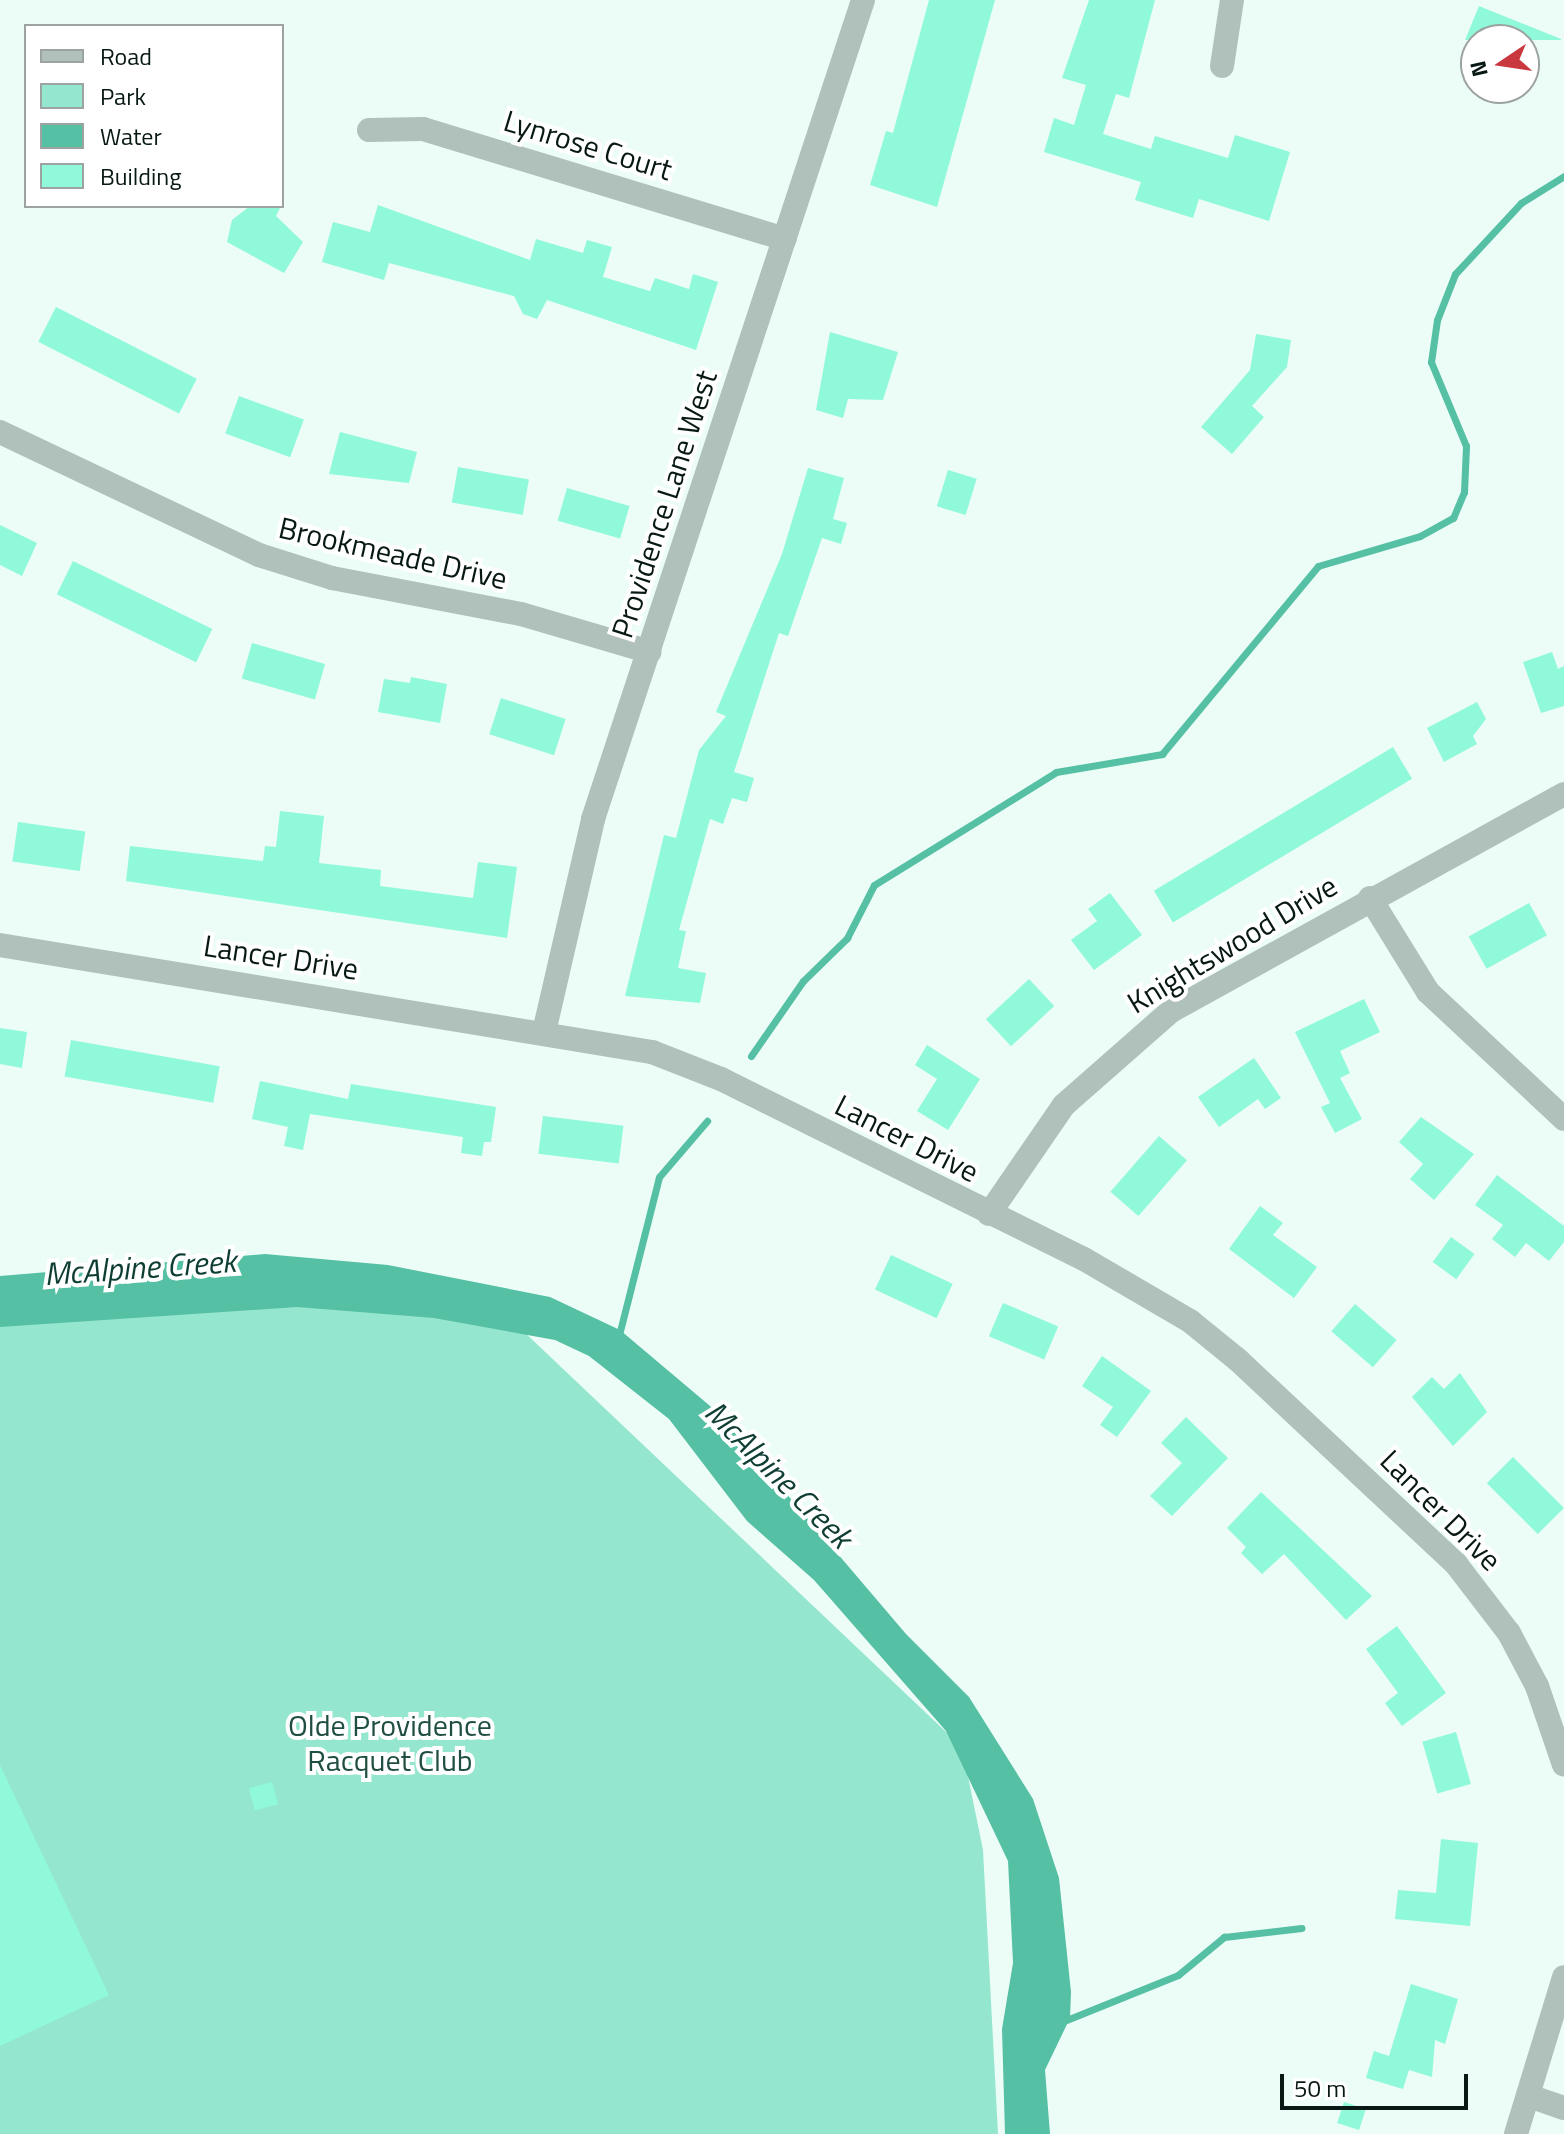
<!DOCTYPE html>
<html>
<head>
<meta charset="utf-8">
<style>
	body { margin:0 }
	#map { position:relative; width:1564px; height:2134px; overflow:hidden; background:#ecfdf7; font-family:"Titillium Web",sans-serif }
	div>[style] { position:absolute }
	.green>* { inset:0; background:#95e6ce }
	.water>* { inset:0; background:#55c0a4 }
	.stream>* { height:7px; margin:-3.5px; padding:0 3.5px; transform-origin:3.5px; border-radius:3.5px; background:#55c0a4 }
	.building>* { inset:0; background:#8ff9da; transform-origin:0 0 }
	.street>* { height:24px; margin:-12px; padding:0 12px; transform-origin:12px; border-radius:12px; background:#b0c1bb }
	span { translate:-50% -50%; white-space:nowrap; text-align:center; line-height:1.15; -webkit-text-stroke:8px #fff; paint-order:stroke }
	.street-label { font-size:30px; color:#081814 }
	.park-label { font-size:30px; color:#204e42 }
	.water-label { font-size:32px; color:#0e3e33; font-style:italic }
	.legend { position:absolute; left:24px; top:24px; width:260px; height:184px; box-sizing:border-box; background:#fff; border:2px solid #9ca3a1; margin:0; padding:10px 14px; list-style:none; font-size:24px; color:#081814 }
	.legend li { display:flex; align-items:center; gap:16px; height:40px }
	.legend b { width:40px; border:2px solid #9ca3a1 }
	.north { position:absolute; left:1460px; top:24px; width:80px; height:80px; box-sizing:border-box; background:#fff; border:2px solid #9ca3a1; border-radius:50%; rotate:257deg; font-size:22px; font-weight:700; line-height:32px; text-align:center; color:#081814 }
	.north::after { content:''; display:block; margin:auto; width:28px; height:36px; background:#c8383e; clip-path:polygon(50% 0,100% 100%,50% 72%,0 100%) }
	.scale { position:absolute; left:1280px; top:2074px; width:188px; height:36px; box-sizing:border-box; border:4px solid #081814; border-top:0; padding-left:10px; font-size:24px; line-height:28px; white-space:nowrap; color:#081814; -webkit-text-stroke:6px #fff; paint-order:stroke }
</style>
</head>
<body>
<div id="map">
	<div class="green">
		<div style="clip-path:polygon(0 1296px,502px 1311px,962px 1747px,983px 1850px,998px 2134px,0 2134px)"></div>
	</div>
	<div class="water">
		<div style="clip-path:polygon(265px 1254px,388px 1265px,550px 1297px,620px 1330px,716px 1411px,906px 1634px,969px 1697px,1033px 1799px,1059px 1878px,1071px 1992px,1070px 2018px,1045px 2070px,1050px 2134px,1005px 2134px,1002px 2029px,1013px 1963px,1008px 1861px,946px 1731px,814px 1580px,747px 1521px,669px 1419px,589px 1356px,555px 1340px,434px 1318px,297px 1307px,0 1327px,0 1276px)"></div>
	</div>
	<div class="stream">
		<div style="left:751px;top:1056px;width:91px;rotate:-55.3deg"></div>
		<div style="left:803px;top:981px;width:62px;rotate:-44.3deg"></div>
		<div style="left:847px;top:938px;width:59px;rotate:-63deg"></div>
		<div style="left:874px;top:885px;width:214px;rotate:-31.8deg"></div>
		<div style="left:1056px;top:772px;width:108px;rotate:-9.6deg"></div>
		<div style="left:1162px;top:754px;width:244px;rotate:-50.3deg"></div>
		<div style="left:1318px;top:566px;width:106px;rotate:-16.4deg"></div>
		<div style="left:1420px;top:536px;width:38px;rotate:-29deg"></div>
		<div style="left:1453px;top:518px;width:28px;rotate:-67deg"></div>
		<div style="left:1464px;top:492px;width:46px;rotate:-87.5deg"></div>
		<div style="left:1466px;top:446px;width:91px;rotate:-112.6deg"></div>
		<div style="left:1431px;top:362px;width:42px;rotate:-81.9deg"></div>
		<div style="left:1437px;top:320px;width:49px;rotate:-68.6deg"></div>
		<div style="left:1455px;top:274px;width:97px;rotate:-47.1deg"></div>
		<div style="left:1521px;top:203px;width:51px;rotate:-32.1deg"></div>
		<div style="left:618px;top:1339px;width:167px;rotate:-75.8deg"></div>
		<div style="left:659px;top:1177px;width:74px;rotate:-49.4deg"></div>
		<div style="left:1064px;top:2021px;width:123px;rotate:-22deg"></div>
		<div style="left:1178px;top:1975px;width:60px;rotate:-39.6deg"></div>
		<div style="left:1224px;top:1937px;width:78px;rotate:-6.7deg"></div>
	</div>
	<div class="building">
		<div style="clip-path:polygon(929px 0,995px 0,937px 207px,870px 185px,886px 131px,893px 133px)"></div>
		<div style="clip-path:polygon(1089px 0,1155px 0,1129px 98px,1116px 94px,1103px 134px,1151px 149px,1155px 136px,1228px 158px,1235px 135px,1290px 152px,1269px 221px,1199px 199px,1193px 218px,1135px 200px,1141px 182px,1044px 152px,1054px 118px,1074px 125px,1086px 85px,1062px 78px)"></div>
		<div style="clip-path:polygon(1479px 6px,1561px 39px,1561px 40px,1465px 40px)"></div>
		<div style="clip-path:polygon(378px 205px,530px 260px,536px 239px,583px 253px,587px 240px,612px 247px,603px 277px,650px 291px,655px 278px,689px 289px,693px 274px,718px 282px,696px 350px,547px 300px,537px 319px,523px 314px,514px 296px,472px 285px,389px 263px,384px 280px,322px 262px,333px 222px,370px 232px)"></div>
		<div style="clip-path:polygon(250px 206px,281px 206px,276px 216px,303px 242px,284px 273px,227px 242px,232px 220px)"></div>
		<div style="left:56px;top:307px;width:158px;height:39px;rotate:27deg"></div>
		<div style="clip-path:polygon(830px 332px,898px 352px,883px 400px,848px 399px,843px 418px,816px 410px)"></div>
		<div style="clip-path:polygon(1256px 334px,1291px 340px,1287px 367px,1252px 406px,1264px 417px,1232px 454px,1201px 427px,1250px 370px)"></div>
		<div style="left:239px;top:396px;width:69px;height:40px;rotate:20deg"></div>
		<div style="clip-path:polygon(340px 432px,417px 452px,409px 483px,329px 474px)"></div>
		<div style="left:458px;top:467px;width:72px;height:36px;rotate:10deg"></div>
		<div style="clip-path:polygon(808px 468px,844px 478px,833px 519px,847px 523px,841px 544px,822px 538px,788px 636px,779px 633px,734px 772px,754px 778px,747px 802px,732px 798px,723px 824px,710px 819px,679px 930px,686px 931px,678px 968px,706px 973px,700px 1003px,625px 996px,664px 835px,676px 838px,699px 750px,726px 716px,716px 712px,782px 554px)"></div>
		<div style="left:948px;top:470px;width:30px;height:38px;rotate:17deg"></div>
		<div style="left:567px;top:488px;width:65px;height:34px;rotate:16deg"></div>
		<div style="clip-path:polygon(0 525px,37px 543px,22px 576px,0 565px)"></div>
		<div style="left:73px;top:561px;width:155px;height:37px;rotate:26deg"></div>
		<div style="left:252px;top:643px;width:76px;height:37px;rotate:16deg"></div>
		<div style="clip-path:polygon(1552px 652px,1558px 669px,1564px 666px,1564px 706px,1541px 713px,1523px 662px)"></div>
		<div style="clip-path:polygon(411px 677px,447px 684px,440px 723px,378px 712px,384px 679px,410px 683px)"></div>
		<div style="left:501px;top:698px;width:68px;height:38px;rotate:18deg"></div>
		<div style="clip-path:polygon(1477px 702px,1486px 719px,1473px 736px,1477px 744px,1444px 762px,1427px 728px)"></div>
		<div style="left:1393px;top:747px;width:37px;height:279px;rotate:59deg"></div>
		<div style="clip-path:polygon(280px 811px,324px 816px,319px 863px,381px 870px,380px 886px,473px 898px,478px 862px,517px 867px,507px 938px,126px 881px,130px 846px,263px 861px,265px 846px,276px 847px)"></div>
		<div style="left:18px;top:822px;width:68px;height:40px;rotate:8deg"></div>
		<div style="clip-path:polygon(1110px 893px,1142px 935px,1094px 970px,1071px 940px,1097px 921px,1088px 909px)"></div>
		<div style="left:1529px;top:903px;width:37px;height:69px;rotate:61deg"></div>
		<div style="left:1029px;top:979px;width:37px;height:59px;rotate:47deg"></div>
		<div style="clip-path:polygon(1364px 999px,1380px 1032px,1340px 1051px,1350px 1073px,1340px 1078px,1362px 1119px,1335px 1133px,1321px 1107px,1330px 1103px,1295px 1032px)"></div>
		<div style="clip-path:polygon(0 1028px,27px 1032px,22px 1068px,0 1064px)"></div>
		<div style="left:71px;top:1040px;width:151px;height:37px;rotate:10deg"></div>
		<div style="clip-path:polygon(927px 1045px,980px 1079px,948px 1130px,917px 1111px,937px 1079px,915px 1065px)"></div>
		<div style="clip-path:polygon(1254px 1058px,1281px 1098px,1265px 1109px,1258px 1099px,1219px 1127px,1198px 1097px)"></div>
		<div style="clip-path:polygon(260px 1081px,348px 1099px,351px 1084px,496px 1107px,491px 1142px,484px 1142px,482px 1156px,461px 1153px,463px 1137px,310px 1114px,303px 1150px,284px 1146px,288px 1127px,252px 1119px)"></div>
		<div style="left:543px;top:1116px;width:81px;height:38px;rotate:7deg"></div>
		<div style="clip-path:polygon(1421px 1117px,1474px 1154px,1434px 1200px,1410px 1179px,1423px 1164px,1399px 1142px)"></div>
		<div style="left:1159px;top:1136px;width:37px;height:74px;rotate:41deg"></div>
		<div style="clip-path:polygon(1497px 1175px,1564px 1226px,1564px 1242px,1549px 1261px,1526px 1243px,1515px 1257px,1492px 1239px,1503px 1225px,1475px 1205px)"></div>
		<div style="clip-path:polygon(1260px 1206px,1283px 1223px,1273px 1235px,1317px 1267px,1294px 1298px,1229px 1249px)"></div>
		<div style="left:1451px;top:1237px;width:29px;height:31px;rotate:36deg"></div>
		<div style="left:891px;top:1255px;width:68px;height:38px;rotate:25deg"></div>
		<div style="left:1003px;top:1303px;width:60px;height:36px;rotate:23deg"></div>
		<div style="left:1355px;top:1304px;width:55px;height:36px;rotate:41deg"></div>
		<div style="clip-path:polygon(1102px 1356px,1151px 1391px,1117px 1437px,1100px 1425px,1113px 1407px,1082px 1386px)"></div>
		<div style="clip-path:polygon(1460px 1373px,1487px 1412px,1453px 1446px,1412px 1397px,1432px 1377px,1444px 1389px)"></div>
		<div style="clip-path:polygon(1186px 1417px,1228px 1458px,1172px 1516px,1150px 1496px,1182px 1463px,1161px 1443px)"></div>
		<div style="left:1513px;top:1457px;width:72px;height:37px;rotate:45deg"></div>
		<div style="clip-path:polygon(1261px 1492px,1372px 1596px,1346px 1620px,1284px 1554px,1262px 1574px,1241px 1553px,1246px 1547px,1227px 1528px)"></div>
		<div style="clip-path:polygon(1397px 1626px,1446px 1693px,1402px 1726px,1385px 1703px,1398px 1693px,1366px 1649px)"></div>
		<div style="left:1456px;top:1732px;width:54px;height:35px;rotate:74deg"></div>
		<div style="clip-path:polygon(0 1765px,109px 1995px,0 2046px)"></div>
		<div style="left:272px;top:1782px;width:23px;height:24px;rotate:75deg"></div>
		<div style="clip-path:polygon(1441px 1839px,1478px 1843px,1470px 1926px,1395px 1919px,1398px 1890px,1436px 1893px)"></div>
		<div style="clip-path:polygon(1411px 1984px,1458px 1999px,1445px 2044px,1435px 2040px,1432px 2077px,1409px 2070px,1403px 2089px,1366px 2078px,1374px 2051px,1389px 2056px)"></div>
		<div style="left:1344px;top:2102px;width:23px;height:22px;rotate:18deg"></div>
	</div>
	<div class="street">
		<div style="left:1222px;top:66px;width:67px;rotate:-81.4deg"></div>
		<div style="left:369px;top:130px;width:54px;rotate:-1.1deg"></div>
		<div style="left:423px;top:129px;width:378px;rotate:16.9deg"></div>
		<div style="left:0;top:432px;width:287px;rotate:25.4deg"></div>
		<div style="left:259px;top:555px;width:77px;rotate:17.5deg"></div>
		<div style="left:332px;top:578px;width:192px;rotate:10.8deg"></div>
		<div style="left:521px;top:614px;width:134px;rotate:16.4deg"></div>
		<div style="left:1370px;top:898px;width:110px;rotate:58.3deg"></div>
		<div style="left:1428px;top:992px;width:186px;rotate:43deg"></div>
		<div style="left:0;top:945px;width:661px;rotate:9.32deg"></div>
		<div style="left:652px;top:1052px;width:74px;rotate:21.4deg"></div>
		<div style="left:721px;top:1079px;width:405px;rotate:26.4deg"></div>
		<div style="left:1084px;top:1259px;width:123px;rotate:30.3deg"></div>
		<div style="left:1190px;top:1321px;width:62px;rotate:39.1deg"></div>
		<div style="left:1238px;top:1360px;width:299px;rotate:43.1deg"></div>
		<div style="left:1456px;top:1564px;width:87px;rotate:52.5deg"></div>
		<div style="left:1509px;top:1633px;width:60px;rotate:62.2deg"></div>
		<div style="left:1537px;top:1686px;width:83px;rotate:71.1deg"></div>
		<div style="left:544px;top:1032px;width:219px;rotate:-77deg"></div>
		<div style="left:593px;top:819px;width:862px;rotate:-71.75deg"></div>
		<div style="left:989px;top:1214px;width:132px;rotate:-55.5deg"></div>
		<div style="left:1064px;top:1105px;width:142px;rotate:-41.3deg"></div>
		<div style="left:1171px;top:1011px;width:449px;rotate:-28.9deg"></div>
		<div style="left:1529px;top:2096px;width:37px;rotate:19deg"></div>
		<div style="left:1516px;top:2134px;width:164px;rotate:-73deg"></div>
	</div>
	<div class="street-label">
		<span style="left:588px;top:145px;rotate:17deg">Lynrose Court</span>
		<span style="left:664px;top:504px;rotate:-72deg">Providence Lane West</span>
		<span style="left:393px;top:553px;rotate:13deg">Brookmeade Drive</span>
		<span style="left:1232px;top:944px;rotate:-31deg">Knightswood Drive</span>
		<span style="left:281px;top:957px;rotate:9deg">Lancer Drive</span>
		<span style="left:907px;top:1138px;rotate:27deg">Lancer Drive</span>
		<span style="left:1441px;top:1510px;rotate:45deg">Lancer Drive</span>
	</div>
	<div class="park-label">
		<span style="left:390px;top:1742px">Olde Providence<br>Racquet Club</span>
	</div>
	<div class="water-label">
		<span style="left:140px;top:1267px;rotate:-4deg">McAlpine Creek</span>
		<span style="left:779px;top:1474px;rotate:45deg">McAlpine Creek</span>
	</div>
	<ul class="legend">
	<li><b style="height:10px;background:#b0c1bb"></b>Road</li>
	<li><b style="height:22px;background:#95e6ce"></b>Park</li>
	<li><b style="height:22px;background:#55c0a4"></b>Water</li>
	<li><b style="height:22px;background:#8ff9da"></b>Building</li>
	</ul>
	<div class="north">N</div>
	<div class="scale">50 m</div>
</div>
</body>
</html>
